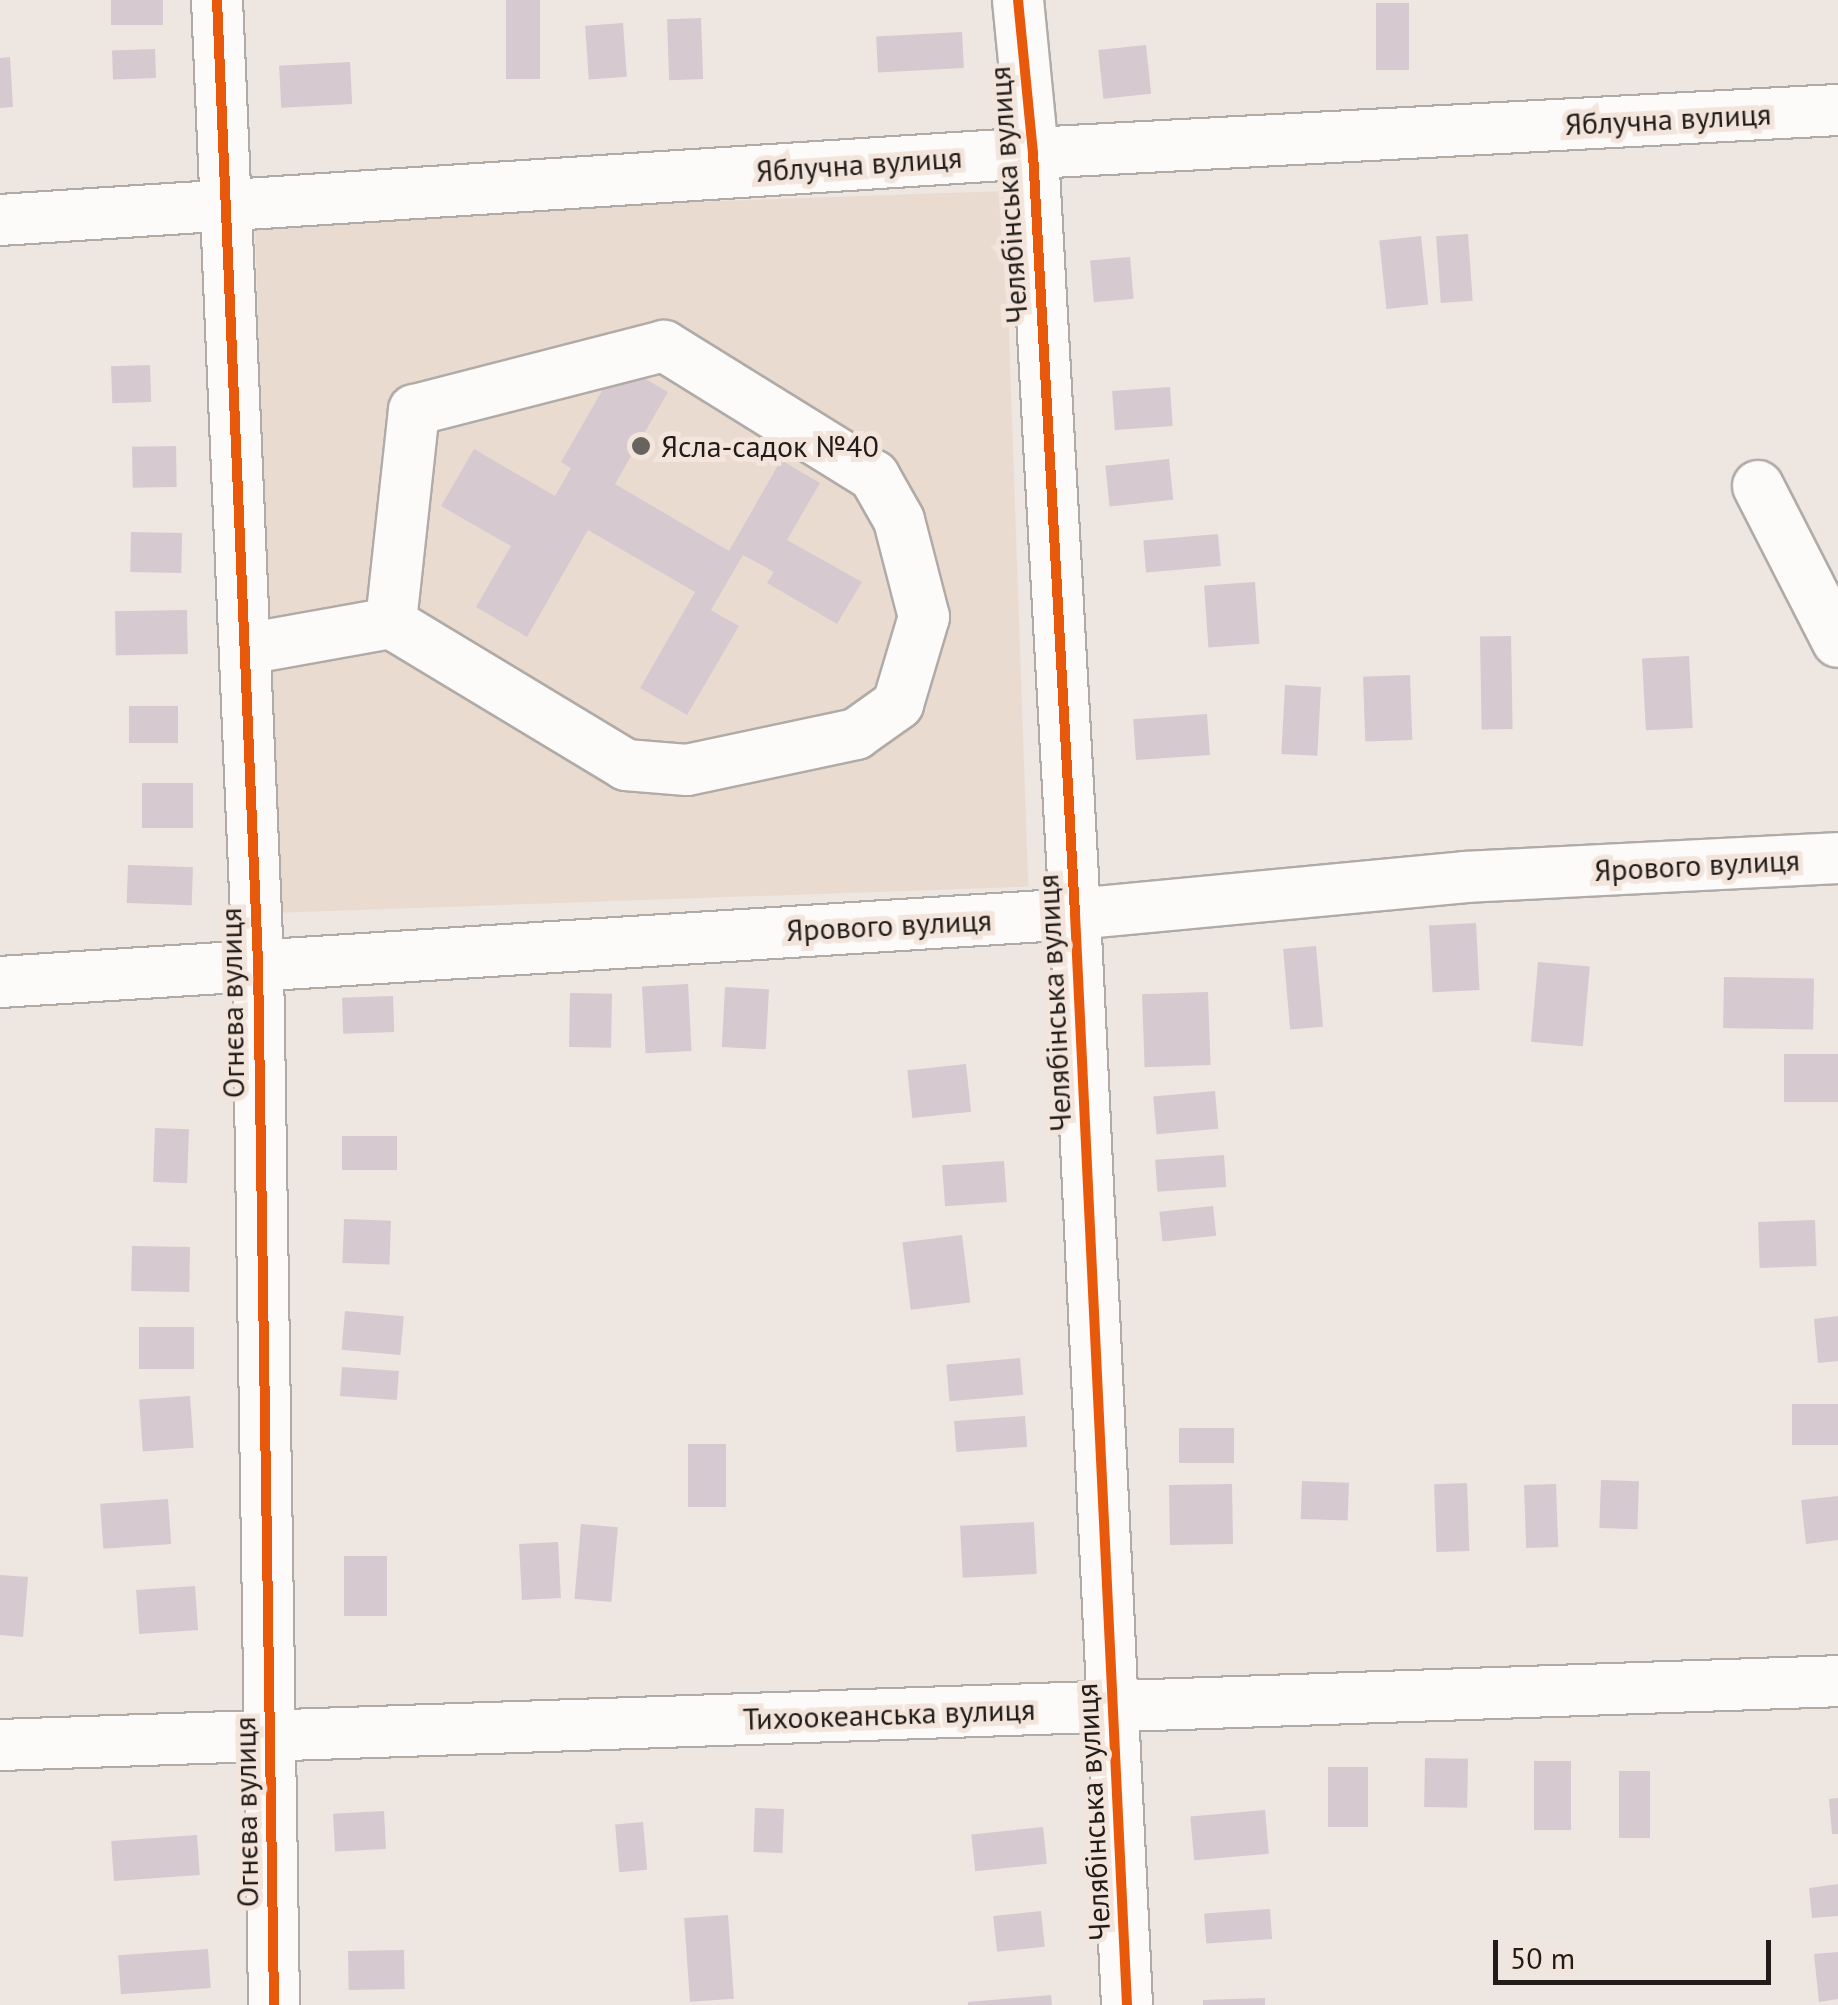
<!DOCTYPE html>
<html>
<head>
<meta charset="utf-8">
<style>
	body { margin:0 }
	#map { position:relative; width:1838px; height:2005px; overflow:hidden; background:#eee6e1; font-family:"PT Sans",sans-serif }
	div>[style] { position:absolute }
	.built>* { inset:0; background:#eadbd1; transform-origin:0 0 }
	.building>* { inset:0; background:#d7c9d0; transform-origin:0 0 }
	.roads { filter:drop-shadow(2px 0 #b1aba7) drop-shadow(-2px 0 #b1aba7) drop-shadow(0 2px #b1aba7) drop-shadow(0 -2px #b1aba7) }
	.minor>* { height:50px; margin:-25px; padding:0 25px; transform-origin:25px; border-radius:25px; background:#fcfbfa }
	.cycleway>* { height:10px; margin:-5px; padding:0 5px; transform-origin:5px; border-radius:5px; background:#e8590c }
	.dots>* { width:28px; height:28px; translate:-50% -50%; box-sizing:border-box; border:5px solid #f3e5dc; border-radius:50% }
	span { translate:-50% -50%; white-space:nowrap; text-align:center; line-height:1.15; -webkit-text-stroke:10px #f3e5dc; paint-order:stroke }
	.street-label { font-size:30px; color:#211c19 }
	.poi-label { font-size:30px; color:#211c19 }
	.left { translate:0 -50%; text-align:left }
	.scale { position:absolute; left:1493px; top:1940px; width:278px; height:45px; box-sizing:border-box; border:5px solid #211c19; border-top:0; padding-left:12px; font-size:30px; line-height:35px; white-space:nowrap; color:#211c19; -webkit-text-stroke:8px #f3e5dc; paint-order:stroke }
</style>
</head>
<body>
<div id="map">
	<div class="built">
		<div style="left:1004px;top:191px;width:696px;height:750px;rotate:88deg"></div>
	</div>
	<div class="building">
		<div style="left:111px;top:0;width:52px;height:25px"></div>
		<div style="left:506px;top:0;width:34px;height:79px"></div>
		<div style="left:1376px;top:3px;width:33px;height:67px"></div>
		<div style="left:701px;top:18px;width:61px;height:34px;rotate:88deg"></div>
		<div style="left:623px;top:23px;width:54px;height:38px;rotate:86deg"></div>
		<div style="left:962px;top:32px;width:36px;height:86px;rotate:87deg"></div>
		<div style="left:1146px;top:45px;width:49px;height:48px;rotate:84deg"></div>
		<div style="left:155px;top:49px;width:29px;height:43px;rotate:88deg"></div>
		<div style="clip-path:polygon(10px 57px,13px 107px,0 108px,0 58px)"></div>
		<div style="left:350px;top:62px;width:42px;height:71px;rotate:87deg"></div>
		<div style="left:1468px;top:234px;width:67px;height:32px;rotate:86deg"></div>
		<div style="left:1421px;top:236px;width:69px;height:42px;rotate:84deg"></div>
		<div style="left:1130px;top:257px;width:42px;height:40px;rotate:85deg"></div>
		<div style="clip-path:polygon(618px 363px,668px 392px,615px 484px,729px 551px,781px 460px,820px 483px,787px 540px,862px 582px,837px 624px,767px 583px,774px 572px,743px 555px,711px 610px,739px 626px,687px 715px,640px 688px,695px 592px,588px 530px,527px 637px,476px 607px,511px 546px,441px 506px,474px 449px,555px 496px,571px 468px,561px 462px)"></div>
		<div style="left:150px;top:365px;width:37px;height:39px;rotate:88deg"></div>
		<div style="left:1170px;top:387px;width:39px;height:58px;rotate:86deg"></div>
		<div style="left:176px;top:446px;width:41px;height:44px;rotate:89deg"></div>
		<div style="left:1169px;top:459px;width:41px;height:64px;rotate:84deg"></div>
		<div style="left:131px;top:532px;width:51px;height:40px;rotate:1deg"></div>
		<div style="left:1218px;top:534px;width:32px;height:75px;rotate:85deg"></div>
		<div style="left:1255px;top:582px;width:62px;height:51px;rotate:86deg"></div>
		<div style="left:187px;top:610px;width:44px;height:72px;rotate:89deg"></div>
		<div style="left:1511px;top:636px;width:93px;height:31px;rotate:89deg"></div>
		<div style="left:1689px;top:656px;width:72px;height:47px;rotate:87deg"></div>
		<div style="left:1410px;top:675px;width:65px;height:47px;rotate:88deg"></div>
		<div style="left:1285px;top:685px;width:36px;height:69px;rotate:3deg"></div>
		<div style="left:129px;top:706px;width:49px;height:37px"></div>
		<div style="left:1207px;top:714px;width:41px;height:74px;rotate:86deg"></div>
		<div style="left:142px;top:783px;width:51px;height:45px"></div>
		<div style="left:128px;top:865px;width:65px;height:38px;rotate:2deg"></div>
		<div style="left:1476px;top:923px;width:67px;height:47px;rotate:87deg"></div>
		<div style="left:1316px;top:946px;width:81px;height:33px;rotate:85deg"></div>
		<div style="left:1538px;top:962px;width:52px;height:80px;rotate:5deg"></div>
		<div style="left:1724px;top:977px;width:90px;height:51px;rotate:1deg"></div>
		<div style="left:688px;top:984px;width:67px;height:46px;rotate:87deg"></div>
		<div style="left:725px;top:987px;width:44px;height:60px;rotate:3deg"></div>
		<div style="left:1208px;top:992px;width:73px;height:66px;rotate:88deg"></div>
		<div style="left:570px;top:993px;width:42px;height:54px;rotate:1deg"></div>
		<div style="left:393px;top:996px;width:36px;height:51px;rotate:88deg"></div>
		<div style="left:1784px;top:1054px;width:54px;height:48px"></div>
		<div style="left:966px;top:1064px;width:48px;height:59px;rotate:84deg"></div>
		<div style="left:1215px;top:1091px;width:38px;height:62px;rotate:85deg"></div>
		<div style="left:155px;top:1128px;width:34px;height:54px;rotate:2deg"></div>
		<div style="left:342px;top:1136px;width:55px;height:34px"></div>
		<div style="left:1224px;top:1155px;width:32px;height:69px;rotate:86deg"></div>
		<div style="left:1004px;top:1161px;width:41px;height:62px;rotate:86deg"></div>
		<div style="left:1213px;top:1206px;width:30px;height:54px;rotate:84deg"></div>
		<div style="left:344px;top:1219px;width:47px;height:44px;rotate:2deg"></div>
		<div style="left:1815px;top:1220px;width:46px;height:57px;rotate:88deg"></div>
		<div style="left:962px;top:1235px;width:68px;height:60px;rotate:83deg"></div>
		<div style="left:132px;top:1246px;width:58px;height:45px;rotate:1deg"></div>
		<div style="left:345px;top:1311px;width:59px;height:39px;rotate:5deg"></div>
		<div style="clip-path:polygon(1838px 1316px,1838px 1361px,1818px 1363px,1814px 1319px)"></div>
		<div style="left:194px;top:1327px;width:42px;height:55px;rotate:90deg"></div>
		<div style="left:1020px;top:1358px;width:37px;height:74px;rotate:85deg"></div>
		<div style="left:342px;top:1367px;width:57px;height:29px;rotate:4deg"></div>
		<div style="left:190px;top:1396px;width:52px;height:51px;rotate:86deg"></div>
		<div style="left:1838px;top:1404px;width:41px;height:46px;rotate:90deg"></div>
		<div style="left:1025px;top:1416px;width:31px;height:71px;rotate:86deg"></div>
		<div style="left:1234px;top:1428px;width:35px;height:55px;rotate:90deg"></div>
		<div style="left:688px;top:1444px;width:38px;height:63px"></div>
		<div style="left:1601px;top:1480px;width:38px;height:48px;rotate:2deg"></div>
		<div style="left:1302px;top:1481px;width:47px;height:38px;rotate:2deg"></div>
		<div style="left:1467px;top:1483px;width:68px;height:33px;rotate:88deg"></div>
		<div style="left:1232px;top:1484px;width:60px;height:63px;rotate:89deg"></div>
		<div style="left:1556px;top:1484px;width:63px;height:32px;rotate:88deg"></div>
		<div style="clip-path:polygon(1838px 1496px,1838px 1540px,1806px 1544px,1801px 1500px)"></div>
		<div style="left:168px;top:1499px;width:45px;height:68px;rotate:86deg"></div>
		<div style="left:1034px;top:1522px;width:52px;height:74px;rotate:87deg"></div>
		<div style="left:581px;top:1524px;width:37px;height:75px;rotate:5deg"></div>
		<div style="left:558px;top:1542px;width:56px;height:39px;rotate:87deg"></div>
		<div style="left:344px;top:1556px;width:43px;height:60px"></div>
		<div style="clip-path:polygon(0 1575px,28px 1577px,23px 1637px,0 1635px)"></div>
		<div style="left:195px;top:1586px;width:44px;height:59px;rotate:86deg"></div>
		<div style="left:1425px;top:1758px;width:43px;height:49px;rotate:1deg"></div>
		<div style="left:1534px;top:1761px;width:37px;height:69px"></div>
		<div style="left:1328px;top:1767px;width:40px;height:60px"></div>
		<div style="left:1619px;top:1771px;width:31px;height:67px"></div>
		<div style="clip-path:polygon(1838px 1798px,1838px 1834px,1832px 1834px,1829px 1799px)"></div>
		<div style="left:755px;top:1808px;width:29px;height:44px;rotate:2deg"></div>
		<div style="left:1265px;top:1810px;width:44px;height:75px;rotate:85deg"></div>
		<div style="left:384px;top:1811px;width:38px;height:51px;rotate:87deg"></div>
		<div style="left:643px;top:1822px;width:48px;height:28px;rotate:85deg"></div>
		<div style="left:1043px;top:1827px;width:37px;height:72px;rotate:84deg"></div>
		<div style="left:197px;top:1835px;width:40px;height:86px;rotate:86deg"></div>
		<div style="clip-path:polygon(1838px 1884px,1838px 1916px,1812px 1918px,1809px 1888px)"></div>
		<div style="left:1270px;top:1909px;width:30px;height:66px;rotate:86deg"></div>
		<div style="left:1041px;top:1911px;width:36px;height:48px;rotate:84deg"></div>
		<div style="left:728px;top:1915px;width:84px;height:44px;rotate:86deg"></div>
		<div style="left:208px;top:1949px;width:39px;height:90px;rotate:86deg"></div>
		<div style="left:404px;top:1950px;width:39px;height:56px;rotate:89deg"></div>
		<div style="clip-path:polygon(1838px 1952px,1838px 1999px,1819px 2002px,1814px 1954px)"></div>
		<div style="clip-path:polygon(1051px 1995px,1052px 2005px,968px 2005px,968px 2002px)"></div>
		<div style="clip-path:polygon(1265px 1998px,1265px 2005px,1203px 2005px,1203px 2000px)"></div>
	</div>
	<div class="roads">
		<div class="minor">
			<div style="left:217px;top:0;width:963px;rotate:87.56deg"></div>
			<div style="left:258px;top:962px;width:1043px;rotate:89.12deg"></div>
			<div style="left:1018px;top:0;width:154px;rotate:84.4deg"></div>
			<div style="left:1033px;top:153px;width:762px;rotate:86.84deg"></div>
			<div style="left:1075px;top:914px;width:1092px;rotate:87.27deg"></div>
			<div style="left:0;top:220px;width:1035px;rotate:-3.71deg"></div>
			<div style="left:1033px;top:153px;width:806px;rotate:-3.06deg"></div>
			<div style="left:1758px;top:486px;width:175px;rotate:62.9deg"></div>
			<div style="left:246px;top:649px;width:147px;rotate:-10.2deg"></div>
			<div style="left:391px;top:623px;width:275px;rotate:31.1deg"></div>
			<div style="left:626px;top:765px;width:61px;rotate:4.7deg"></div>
			<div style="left:687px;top:770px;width:173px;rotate:-12deg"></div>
			<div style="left:856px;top:734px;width:52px;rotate:-35.5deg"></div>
			<div style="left:898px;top:704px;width:91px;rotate:-73.4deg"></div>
			<div style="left:924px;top:617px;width:100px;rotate:-104.5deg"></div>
			<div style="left:899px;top:520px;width:51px;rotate:-119.6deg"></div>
			<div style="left:874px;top:476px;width:247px;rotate:-148.2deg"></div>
			<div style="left:664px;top:346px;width:258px;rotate:165.6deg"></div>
			<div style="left:414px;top:410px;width:214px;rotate:96.2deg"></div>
			<div style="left:0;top:982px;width:1077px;rotate:-3.62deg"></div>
			<div style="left:1075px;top:914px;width:392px;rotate:-5.4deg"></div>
			<div style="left:1465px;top:877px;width:373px;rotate:-2.9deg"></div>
			<div style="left:0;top:1745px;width:1839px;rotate:-1.99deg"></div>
		</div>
	</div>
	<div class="cycleway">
		<div style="left:217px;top:0;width:963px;rotate:87.56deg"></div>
		<div style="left:258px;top:962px;width:1043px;rotate:89.12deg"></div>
		<div style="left:1018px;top:0;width:154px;rotate:84.4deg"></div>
		<div style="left:1033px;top:153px;width:762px;rotate:86.84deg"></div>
		<div style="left:1075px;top:914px;width:1092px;rotate:87.27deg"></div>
	</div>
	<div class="dots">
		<div style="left:641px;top:446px;background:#69635f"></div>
	</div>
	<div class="street-label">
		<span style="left:1668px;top:119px;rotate:-3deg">Яблучна вулиця</span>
		<span style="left:859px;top:164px;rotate:-4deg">Яблучна вулиця</span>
		<span style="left:1008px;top:195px;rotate:-94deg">Челябінська вулиця</span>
		<span style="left:1697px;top:865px;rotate:-3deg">Ярового вулиця</span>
		<span style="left:889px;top:925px;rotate:-3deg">Ярового вулиця</span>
		<span style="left:232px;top:1003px;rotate:-91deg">Огнєва вулиця</span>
		<span style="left:1054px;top:1003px;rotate:-93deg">Челябінська вулиця</span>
		<span style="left:889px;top:1714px;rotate:-2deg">Тихоокеанська вулиця</span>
		<span style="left:246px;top:1812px;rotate:-91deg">Огнєва вулиця</span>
		<span style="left:1093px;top:1812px;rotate:-93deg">Челябінська вулиця</span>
	</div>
	<div class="poi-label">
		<span class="left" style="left:661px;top:446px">Ясла-садок №40</span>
	</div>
	<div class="scale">50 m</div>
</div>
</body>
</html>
